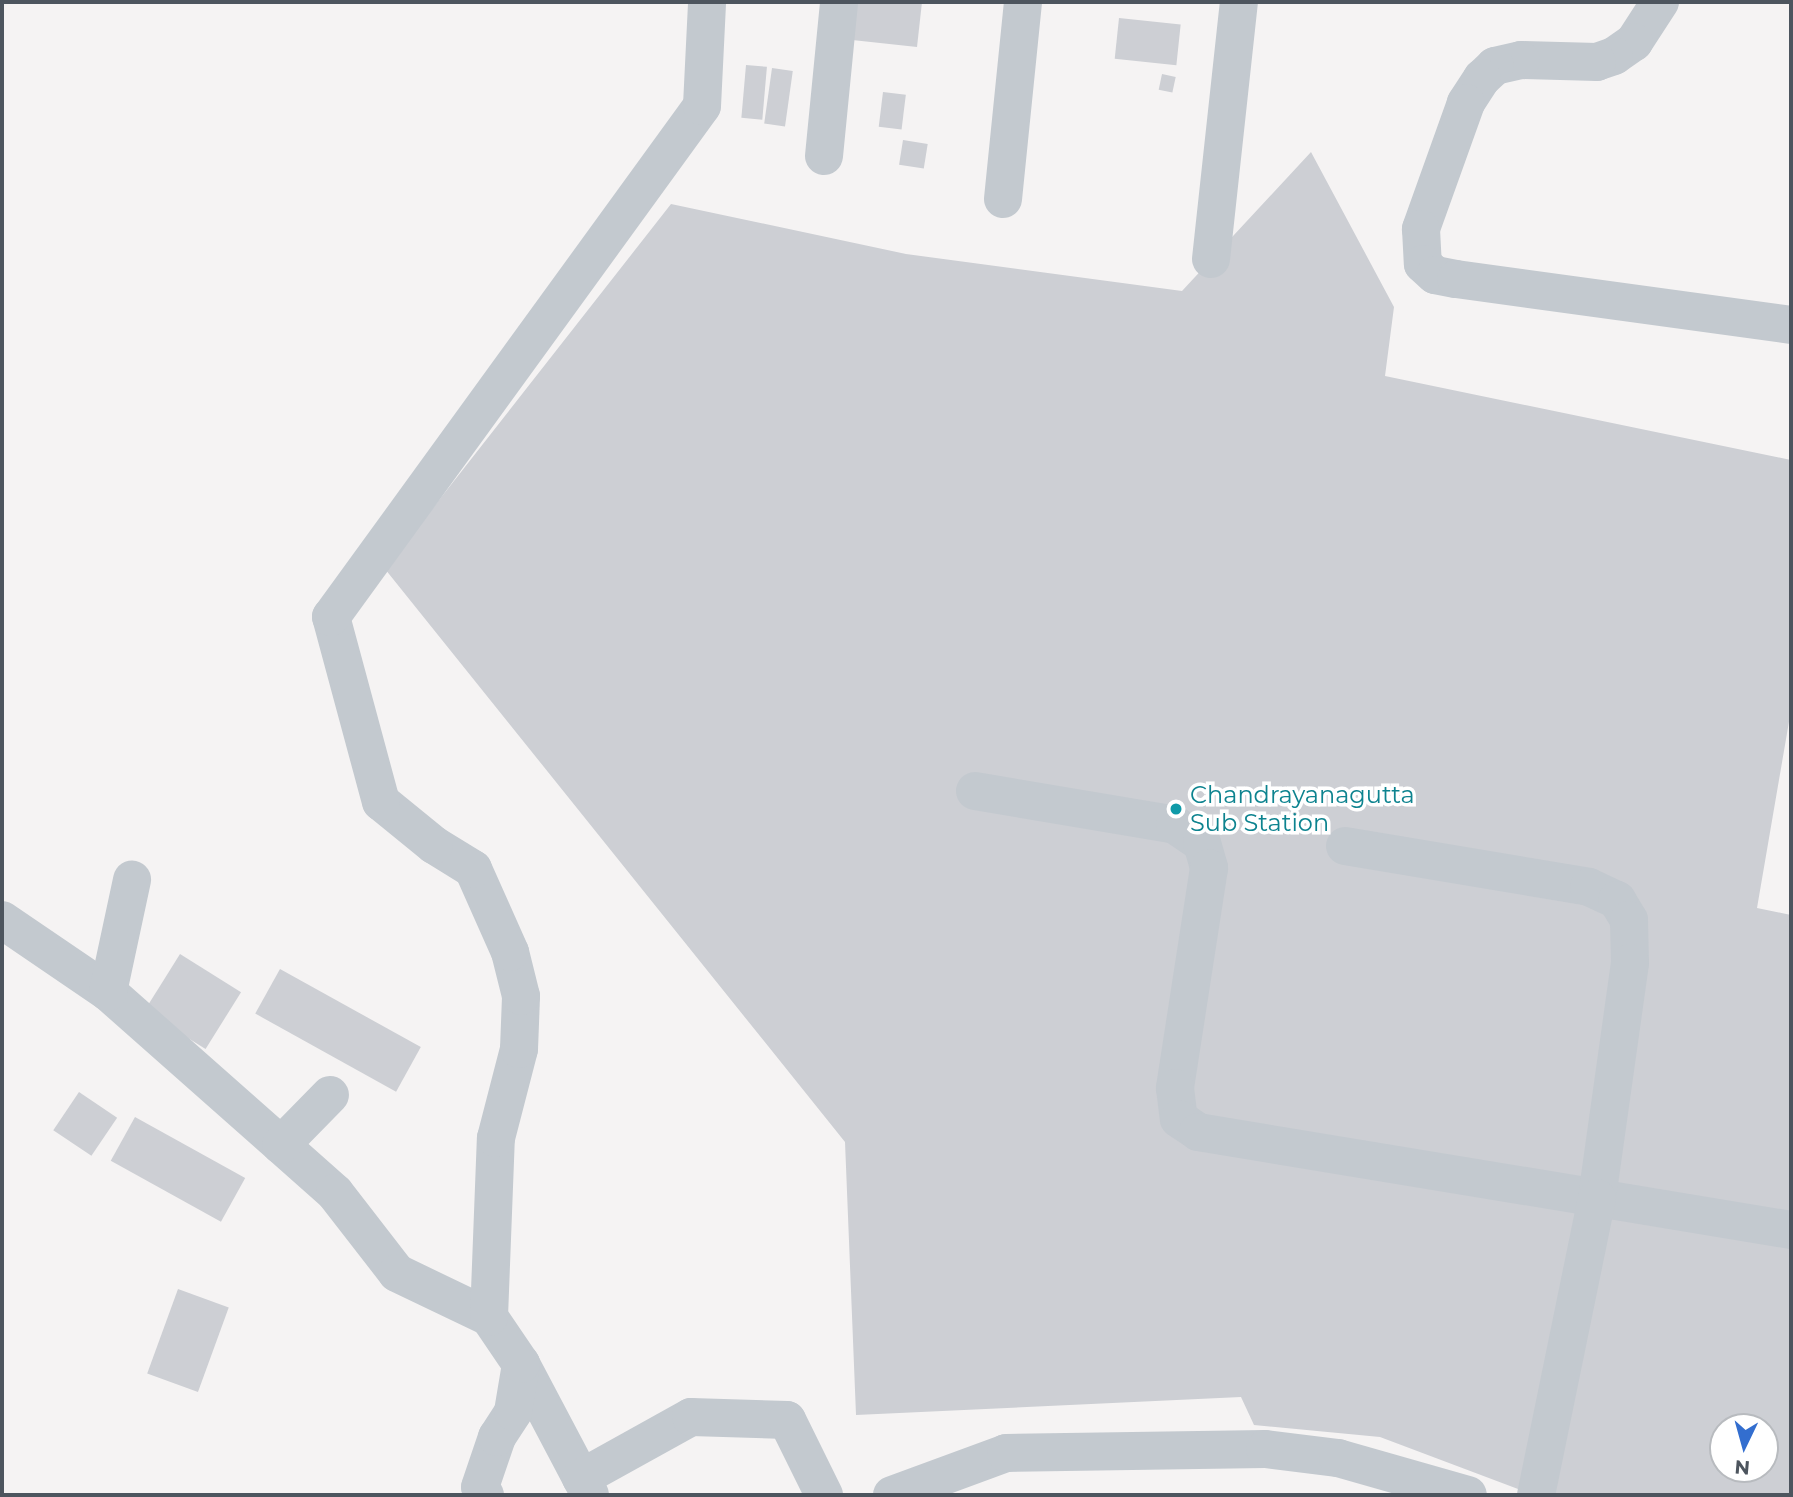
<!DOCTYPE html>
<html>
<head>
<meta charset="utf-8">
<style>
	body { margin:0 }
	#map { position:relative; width:1793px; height:1497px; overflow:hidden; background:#f5f3f3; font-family:Montserrat,sans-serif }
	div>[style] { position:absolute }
	.building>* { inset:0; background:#cdcfd4; transform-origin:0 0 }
	.minor>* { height:38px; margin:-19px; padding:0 19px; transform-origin:19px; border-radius:19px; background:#c3c9cf }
	.dots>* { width:19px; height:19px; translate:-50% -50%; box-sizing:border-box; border:4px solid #fff; border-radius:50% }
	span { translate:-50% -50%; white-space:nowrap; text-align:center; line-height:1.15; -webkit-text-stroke:7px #fff; paint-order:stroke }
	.culture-label { font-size:24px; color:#0d838f }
	.left { translate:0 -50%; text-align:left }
	.frame { position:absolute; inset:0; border:4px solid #4d555e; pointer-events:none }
	.north { position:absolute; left:1709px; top:1413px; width:70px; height:70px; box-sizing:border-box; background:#fff; border:2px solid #b8bbbf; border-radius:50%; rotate:185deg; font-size:19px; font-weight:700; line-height:28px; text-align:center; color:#4d555e }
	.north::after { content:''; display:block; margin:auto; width:24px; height:32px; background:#336ecf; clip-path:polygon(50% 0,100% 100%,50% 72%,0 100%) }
</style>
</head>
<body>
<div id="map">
	<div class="building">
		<div style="clip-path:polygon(848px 2px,922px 2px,917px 47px,843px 39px)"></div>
		<div style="left:1119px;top:18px;width:62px;height:41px;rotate:6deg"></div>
		<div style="left:746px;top:65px;width:21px;height:53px;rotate:5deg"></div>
		<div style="left:772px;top:68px;width:21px;height:56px;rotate:8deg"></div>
		<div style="left:1162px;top:74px;width:14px;height:16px;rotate:12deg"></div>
		<div style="left:883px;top:92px;width:23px;height:35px;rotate:7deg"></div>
		<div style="left:903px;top:140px;width:25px;height:25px;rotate:9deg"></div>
		<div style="clip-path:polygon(evenodd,1311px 152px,1394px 307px,1385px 376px,1791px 460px,1791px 710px,1757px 908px,1791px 915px,1791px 1495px,1534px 1495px,1380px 1437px,1254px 1425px,1241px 1397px,856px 1415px,845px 1142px,385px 569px,671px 204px,906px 254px,1182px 291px,1311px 152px,1723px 1427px,1765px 1427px,1765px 1469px,1723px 1469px,1723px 1427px)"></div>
		<div style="left:180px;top:954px;width:72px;height:67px;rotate:32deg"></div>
		<div style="left:280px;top:969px;width:161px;height:51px;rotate:29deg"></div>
		<div style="left:79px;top:1092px;width:46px;height:46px;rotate:34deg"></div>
		<div style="left:135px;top:1117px;width:126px;height:50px;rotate:29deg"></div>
		<div style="left:178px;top:1289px;width:54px;height:90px;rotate:20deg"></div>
	</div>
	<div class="minor">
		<div style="left:1660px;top:2px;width:48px;rotate:123deg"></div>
		<div style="left:1634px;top:42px;width:24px;rotate:145deg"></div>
		<div style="left:1614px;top:56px;width:18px;rotate:161deg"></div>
		<div style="left:1597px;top:62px;width:76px;rotate:-178.5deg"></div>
		<div style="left:1521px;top:60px;width:27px;rotate:167deg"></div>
		<div style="left:1495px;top:66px;width:18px;rotate:137deg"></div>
		<div style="left:1482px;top:78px;width:30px;rotate:123deg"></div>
		<div style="left:1466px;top:103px;width:134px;rotate:109.7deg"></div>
		<div style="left:1421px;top:229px;width:35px;rotate:87deg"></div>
		<div style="left:1423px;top:264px;width:16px;rotate:43deg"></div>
		<div style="left:1435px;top:275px;width:21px;rotate:11deg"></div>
		<div style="left:1456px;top:279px;width:338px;rotate:7.8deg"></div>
		<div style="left:824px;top:156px;width:155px;rotate:-84.4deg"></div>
		<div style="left:1003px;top:199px;width:198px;rotate:-84.2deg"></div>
		<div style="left:1211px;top:259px;width:259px;rotate:-83.8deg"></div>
		<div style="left:975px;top:791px;width:203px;rotate:9.6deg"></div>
		<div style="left:1175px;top:825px;width:32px;rotate:34deg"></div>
		<div style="left:1202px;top:843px;width:26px;rotate:74deg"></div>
		<div style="left:1209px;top:868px;width:223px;rotate:98.8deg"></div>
		<div style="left:1175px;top:1088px;width:31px;rotate:83deg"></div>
		<div style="left:1179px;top:1119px;width:23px;rotate:34deg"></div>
		<div style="left:1198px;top:1132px;width:601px;rotate:9.38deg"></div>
		<div style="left:1345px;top:846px;width:247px;rotate:9.5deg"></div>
		<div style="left:1589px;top:887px;width:31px;rotate:25deg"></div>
		<div style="left:1617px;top:900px;width:23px;rotate:59deg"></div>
		<div style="left:1629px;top:920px;width:43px;rotate:88.7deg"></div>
		<div style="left:1630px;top:963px;width:237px;rotate:98deg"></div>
		<div style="left:1597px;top:1198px;width:303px;rotate:101.6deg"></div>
		<div style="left:2px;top:920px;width:128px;rotate:34.2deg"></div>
		<div style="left:108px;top:992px;width:231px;rotate:41.5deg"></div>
		<div style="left:281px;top:1145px;width:72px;rotate:41.6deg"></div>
		<div style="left:335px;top:1193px;width:101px;rotate:52.2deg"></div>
		<div style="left:397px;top:1273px;width:102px;rotate:25.6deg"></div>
		<div style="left:108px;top:992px;width:115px;rotate:-77.9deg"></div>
		<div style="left:281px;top:1145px;width:70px;rotate:-45.6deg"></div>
		<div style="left:521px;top:1364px;width:148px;rotate:62.2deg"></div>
		<div style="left:581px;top:1478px;width:126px;rotate:-29deg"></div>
		<div style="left:691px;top:1417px;width:96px;rotate:1.8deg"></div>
		<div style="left:787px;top:1420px;width:84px;rotate:63.7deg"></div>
		<div style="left:485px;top:1495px;width:9px;rotate:-122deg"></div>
		<div style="left:480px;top:1487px;width:53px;rotate:-71.2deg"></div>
		<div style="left:497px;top:1437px;width:30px;rotate:-57deg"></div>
		<div style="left:513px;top:1412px;width:49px;rotate:-80.5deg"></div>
		<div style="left:521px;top:1364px;width:57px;rotate:-124.2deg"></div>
		<div style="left:489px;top:1317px;width:179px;rotate:-87.8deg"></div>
		<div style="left:496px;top:1138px;width:92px;rotate:-75.5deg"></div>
		<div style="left:519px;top:1049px;width:53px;rotate:-87.8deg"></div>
		<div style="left:521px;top:996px;width:45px;rotate:-104deg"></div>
		<div style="left:510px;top:952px;width:91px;rotate:-114deg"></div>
		<div style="left:473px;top:869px;width:46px;rotate:-148.4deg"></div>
		<div style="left:434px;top:845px;width:68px;rotate:-140.9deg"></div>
		<div style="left:381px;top:802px;width:192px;rotate:-105.1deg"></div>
		<div style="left:331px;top:617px;width:631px;rotate:-54.02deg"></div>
		<div style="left:702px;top:106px;width:104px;rotate:-87.2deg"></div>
		<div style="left:892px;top:1495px;width:121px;rotate:-20.2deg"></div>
		<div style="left:1006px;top:1453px;width:259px;rotate:-0.9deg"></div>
		<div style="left:1265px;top:1449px;width:74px;rotate:7deg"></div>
		<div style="left:1338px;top:1458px;width:135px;rotate:15.9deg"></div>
	</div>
	<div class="dots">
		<div style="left:1176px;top:809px;background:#0f9aa8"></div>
	</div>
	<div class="culture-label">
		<span class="left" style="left:1190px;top:809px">Chandrayanagutta<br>Sub Station</span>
	</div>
	<div class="frame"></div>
	<div class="north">N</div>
</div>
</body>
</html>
